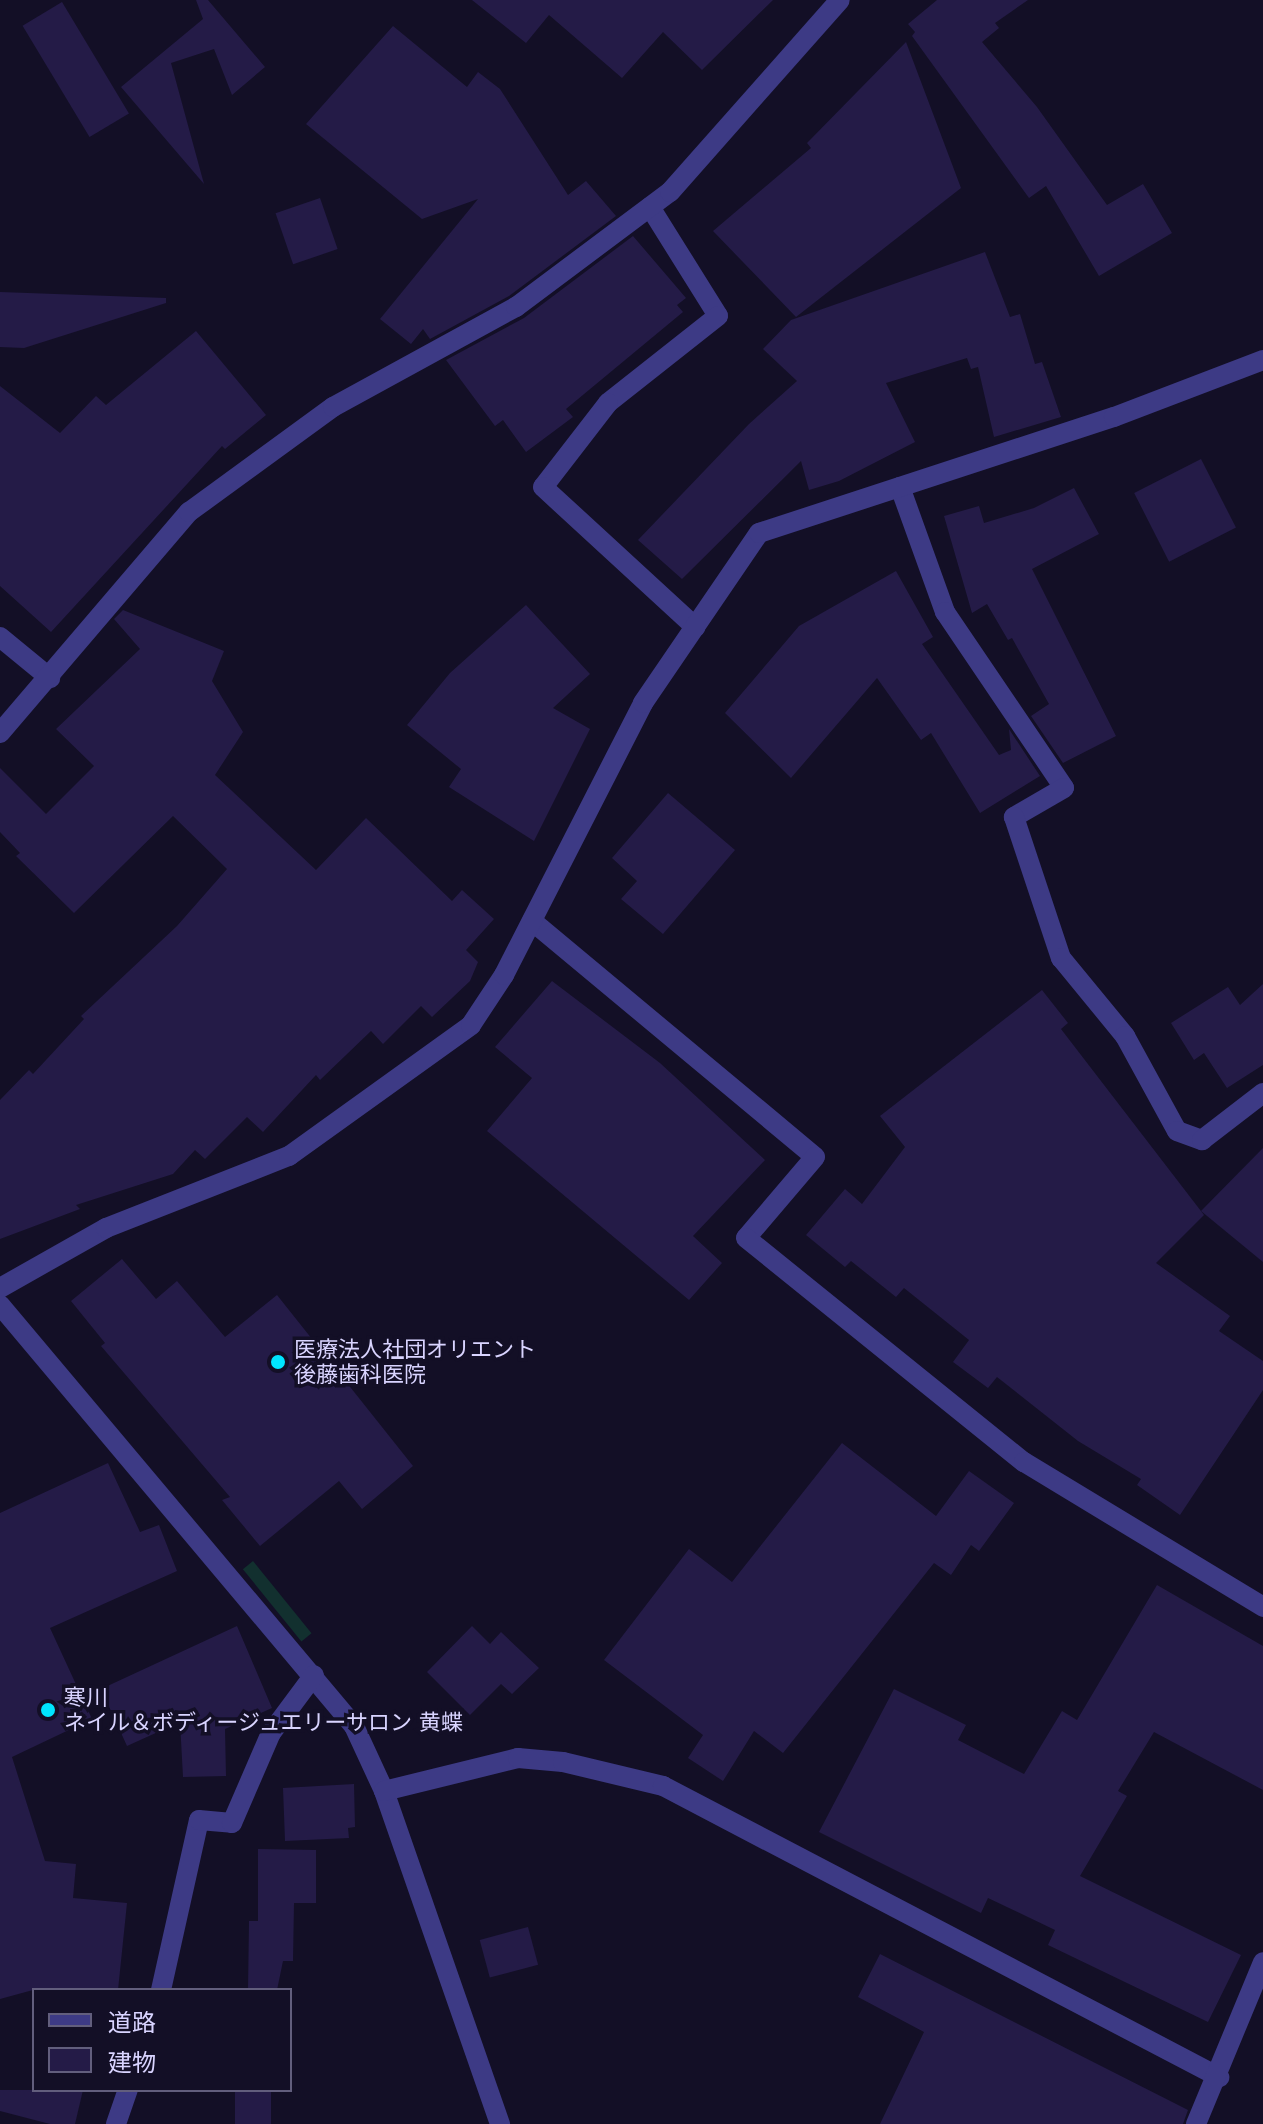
<!DOCTYPE html>
<html>
<head>
<meta charset="utf-8">
<style>
	body { margin:0 }
	#map { position:relative; width:1263px; height:2124px; overflow:hidden; background:#130f26; font-family:"DejaVu Sans","Noto Sans JP",sans-serif }
	div>[style] { position:absolute }
	.green>* { inset:0; background:#12302f; transform-origin:0 0 }
	.building>* { inset:0; background:#241b47; transform-origin:0 0 }
	.street>* { height:20px; margin:-10px; padding:0 10px; transform-origin:10px; border-radius:10px; background:#3d3a85 }
	.dots>* { width:22px; height:22px; translate:-50% -50%; box-sizing:border-box; border:4px solid #130f26; border-radius:50% }
	span { translate:-50% -50%; white-space:nowrap; text-align:center; line-height:1.15; -webkit-text-stroke:7px #130f26; paint-order:stroke }
	.poi-label { font-size:22px; color:#d9d4ff }
	.left { translate:0 -50%; text-align:left }
	.legend { position:absolute; left:32px; top:1988px; width:260px; height:104px; box-sizing:border-box; background:#130f26; border:2px solid #625e7d; margin:0; padding:10px 14px; list-style:none; font-size:24px; color:#d9d4ff }
	.legend li { display:flex; align-items:center; gap:16px; height:40px }
	.legend b { width:40px; border:2px solid #625e7d }
</style>
</head>
<body>
<div id="map">
	<div class="green">
		<div style="left:253px;top:1561px;width:93px;height:13px;rotate:51deg"></div>
	</div>
	<div class="building">
		<div style="clip-path:polygon(196px 0,208px 0,265px 67px,232px 95px,214px 49px,171px 63px,204px 184px,121px 87px,203px 19px)"></div>
		<div style="clip-path:polygon(472px 0,773px 0,702px 70px,663px 32px,622px 78px,549px 15px,526px 43px)"></div>
		<div style="clip-path:polygon(937px 0,1028px 0,995px 23px,999px 28px,982px 42px,1037px 107px,1107px 205px,1143px 184px,1172px 233px,1099px 276px,1046px 186px,1029px 198px,912px 36px,915px 32px,908px 24px)"></div>
		<div style="left:62px;top:2px;width:130px;height:46px;rotate:59deg"></div>
		<div style="clip-path:polygon(393px 26px,467px 87px,478px 72px,500px 89px,568px 195px,586px 181px,616px 216px,509px 296px,430px 339px,423px 329px,411px 344px,380px 319px,478px 199px,422px 219px,306px 124px)"></div>
		<div style="clip-path:polygon(906px 42px,961px 188px,796px 317px,713px 231px,811px 148px,807px 143px)"></div>
		<div style="left:320px;top:198px;width:54px;height:47px;rotate:71deg"></div>
		<div style="clip-path:polygon(633px 236px,686px 298px,677px 305px,683px 312px,566px 409px,573px 417px,526px 452px,503px 420px,495px 426px,446px 360px,524px 318px)"></div>
		<div style="clip-path:polygon(985px 252px,1010px 317px,1020px 314px,1035px 364px,1042px 362px,1061px 417px,994px 437px,978px 367px,971px 369px,967px 358px,886px 383px,915px 442px,839px 481px,809px 490px,801px 461px,682px 579px,638px 540px,749px 424px,797px 381px,763px 349px,791px 320px)"></div>
		<div style="clip-path:polygon(0 292px,166px 298px,166px 303px,24px 348px,0 347px)"></div>
		<div style="clip-path:polygon(196px 331px,266px 415px,225px 449px,222px 446px,51px 632px,0 586px,0 386px,60px 433px,96px 396px,106px 405px)"></div>
		<div style="left:1201px;top:459px;width:77px;height:75px;rotate:63deg"></div>
		<div style="clip-path:polygon(1074px 488px,1099px 534px,1032px 569px,1116px 736px,1063px 763px,1031px 716px,1049px 704px,1012px 638px,1008px 640px,987px 604px,972px 613px,944px 516px,979px 506px,984px 523px,1034px 508px)"></div>
		<div style="clip-path:polygon(896px 571px,933px 637px,922px 644px,999px 755px,1011px 750px,1009px 729px,1040px 776px,980px 813px,931px 733px,921px 740px,877px 678px,791px 778px,725px 713px,799px 626px)"></div>
		<div style="clip-path:polygon(526px 605px,590px 674px,553px 708px,590px 729px,534px 841px,449px 787px,461px 769px,407px 725px,450px 673px)"></div>
		<div style="clip-path:polygon(123px 610px,224px 651px,212px 681px,243px 732px,215px 775px,316px 870px,366px 818px,452px 901px,462px 890px,494px 919px,466px 950px,478px 962px,470px 981px,432px 1017px,421px 1006px,383px 1044px,371px 1031px,320px 1080px,316px 1075px,263px 1132px,247px 1117px,205px 1159px,195px 1150px,173px 1174px,76px 1205px,80px 1209px,0 1239px,0 1100px,29px 1070px,33px 1074px,84px 1019px,81px 1016px,177px 926px,227px 869px,173px 816px,74px 913px,16px 856px,20px 853px,0 832px,0 768px,46px 814px,94px 766px,56px 729px,140px 649px,114px 619px)"></div>
		<div style="clip-path:polygon(668px 793px,735px 850px,663px 934px,621px 899px,637px 881px,612px 858px)"></div>
		<div style="clip-path:polygon(552px 981px,660px 1063px,765px 1160px,693px 1236px,722px 1263px,689px 1300px,487px 1131px,532px 1078px,495px 1047px)"></div>
		<div style="clip-path:polygon(1263px 984px,1263px 1065px,1227px 1088px,1204px 1053px,1194px 1060px,1171px 1023px,1228px 987px,1240px 1005px)"></div>
		<div style="clip-path:polygon(1042px 990px,1068px 1023px,1061px 1029px,1204px 1215px,1156px 1263px,1230px 1316px,1219px 1331px,1263px 1361px,1263px 1390px,1180px 1515px,1137px 1485px,1141px 1479px,1078px 1441px,997px 1377px,988px 1388px,953px 1362px,969px 1340px,904px 1288px,896px 1297px,851px 1261px,845px 1267px,806px 1235px,845px 1189px,862px 1204px,905px 1147px,880px 1116px)"></div>
		<div style="clip-path:polygon(1263px 1148px,1263px 1262px,1201px 1211px)"></div>
		<div style="clip-path:polygon(122px 1259px,156px 1299px,177px 1281px,225px 1337px,277px 1295px,413px 1466px,362px 1509px,339px 1481px,260px 1546px,222px 1500px,230px 1497px,101px 1346px,105px 1343px,71px 1301px)"></div>
		<div style="clip-path:polygon(842px 1443px,936px 1516px,969px 1471px,1014px 1503px,979px 1551px,971px 1545px,951px 1575px,934px 1563px,783px 1753px,754px 1731px,723px 1781px,688px 1758px,703px 1735px,604px 1660px,689px 1549px,732px 1582px)"></div>
		<div style="clip-path:polygon(108px 1463px,140px 1532px,159px 1525px,177px 1571px,50px 1628px,92px 1719px,12px 1757px,45px 1861px,76px 1864px,73px 1898px,127px 1903px,118px 1990px,33px 1990px,0 1999px,0 1513px)"></div>
		<div style="clip-path:polygon(1157px 1585px,1263px 1646px,1263px 1790px,1154px 1732px,1118px 1791px,1127px 1796px,1080px 1876px,1241px 1955px,1208px 2022px,1048px 1945px,1055px 1930px,988px 1898px,981px 1913px,819px 1832px,894px 1689px,966px 1725px,958px 1740px,1024px 1774px,1062px 1711px,1077px 1720px)"></div>
		<div style="clip-path:polygon(237px 1626px,272px 1708px,225px 1729px,226px 1776px,183px 1777px,180px 1722px,127px 1746px,101px 1689px)"></div>
		<div style="clip-path:polygon(472px 1626px,490px 1644px,501px 1632px,539px 1668px,512px 1694px,501px 1684px,470px 1715px,427px 1672px)"></div>
		<div style="clip-path:polygon(354px 1784px,355px 1827px,348px 1828px,349px 1838px,285px 1841px,283px 1788px)"></div>
		<div style="clip-path:polygon(258px 1849px,316px 1850px,316px 1903px,294px 1903px,293px 1961px,283px 1961px,277px 1990px,248px 1990px,249px 1921px,258px 1921px)"></div>
		<div style="left:528px;top:1927px;width:39px;height:50px;rotate:75deg"></div>
		<div style="clip-path:polygon(880px 1954px,1188px 2110px,1183px 2124px,880px 2124px,924px 2032px,858px 1997px)"></div>
		<div style="clip-path:polygon(0 2090px,83px 2090px,75px 2124px,50px 2124px,0 2111px)"></div>
		<div style="left:235px;top:2090px;width:36px;height:34px"></div>
	</div>
	<div class="street">
		<div style="left:650px;top:207px;width:128px;rotate:58deg"></div>
		<div style="left:718px;top:316px;width:140px;rotate:141.7deg"></div>
		<div style="left:608px;top:403px;width:106px;rotate:127.7deg"></div>
		<div style="left:543px;top:487px;width:207px;rotate:42.6deg"></div>
		<div style="left:900px;top:487px;width:133px;rotate:70.2deg"></div>
		<div style="left:945px;top:612px;width:212px;rotate:55.9deg"></div>
		<div style="left:1064px;top:788px;width:58px;rotate:149.9deg"></div>
		<div style="left:1014px;top:817px;width:149px;rotate:71.6deg"></div>
		<div style="left:1061px;top:958px;width:101px;rotate:50.6deg"></div>
		<div style="left:1125px;top:1036px;width:108px;rotate:61.3deg"></div>
		<div style="left:1177px;top:1131px;width:27px;rotate:20deg"></div>
		<div style="left:1202px;top:1140px;width:77px;rotate:-37.6deg"></div>
		<div style="left:0;top:637px;width:65px;rotate:39.4deg"></div>
		<div style="left:0;top:733px;width:291px;rotate:-49.5deg"></div>
		<div style="left:189px;top:512px;width:178px;rotate:-36.1deg"></div>
		<div style="left:333px;top:407px;width:209px;rotate:-28.7deg"></div>
		<div style="left:516px;top:307px;width:192px;rotate:-36.8deg"></div>
		<div style="left:670px;top:192px;width:256px;rotate:-48.5deg"></div>
		<div style="left:532px;top:921px;width:368px;rotate:39.8deg"></div>
		<div style="left:815px;top:1157px;width:106px;rotate:130.4deg"></div>
		<div style="left:746px;top:1238px;width:357px;rotate:38.9deg"></div>
		<div style="left:1024px;top:1462px;width:280px;rotate:31.2deg"></div>
		<div style="left:0;top:1288px;width:122px;rotate:-29.5deg"></div>
		<div style="left:106px;top:1228px;width:197px;rotate:-21.5deg"></div>
		<div style="left:289px;top:1156px;width:224px;rotate:-35.7deg"></div>
		<div style="left:471px;top:1025px;width:60px;rotate:-56.6deg"></div>
		<div style="left:504px;top:975px;width:305px;rotate:-62.9deg"></div>
		<div style="left:643px;top:703px;width:206px;rotate:-55.7deg"></div>
		<div style="left:759px;top:533px;width:373px;rotate:-18.1deg"></div>
		<div style="left:1114px;top:417px;width:160px;rotate:-20.9deg"></div>
		<div style="left:0;top:1305px;width:550px;rotate:49.94deg"></div>
		<div style="left:354px;top:1726px;width:72px;rotate:65.2deg"></div>
		<div style="left:384px;top:1791px;width:353px;rotate:70.8deg"></div>
		<div style="left:384px;top:1791px;width:138px;rotate:-13.8deg"></div>
		<div style="left:518px;top:1758px;width:45px;rotate:5.1deg"></div>
		<div style="left:563px;top:1762px;width:103px;rotate:13.5deg"></div>
		<div style="left:663px;top:1786px;width:628px;rotate:27.63deg"></div>
		<div style="left:161px;top:1990px;width:174px;rotate:-77.4deg"></div>
		<div style="left:199px;top:1820px;width:33px;rotate:5deg"></div>
		<div style="left:232px;top:1823px;width:98px;rotate:-66.6deg"></div>
		<div style="left:271px;top:1733px;width:72px;rotate:-53.4deg"></div>
		<div style="left:116px;top:2124px;width:36px;rotate:-71deg"></div>
		<div style="left:1196px;top:2124px;width:175px;rotate:-67.5deg"></div>
	</div>
	<div class="dots">
		<div style="left:278px;top:1362px;background:#00e5ff"></div>
		<div style="left:48px;top:1710px;background:#00e5ff"></div>
	</div>
	<div class="poi-label">
		<span class="left" style="left:294px;top:1362px">医療法人社団オリエント<br>後藤歯科医院</span>
		<span class="left" style="left:64px;top:1710px">寒川<br>ネイル＆ボディージュエリーサロン 黄蝶</span>
	</div>
	<ul class="legend">
	<li><b style="height:10px;background:#3d3a85"></b>道路</li>
	<li><b style="height:22px;background:#241b47"></b>建物</li>
	</ul>
</div>
</body>
</html>
